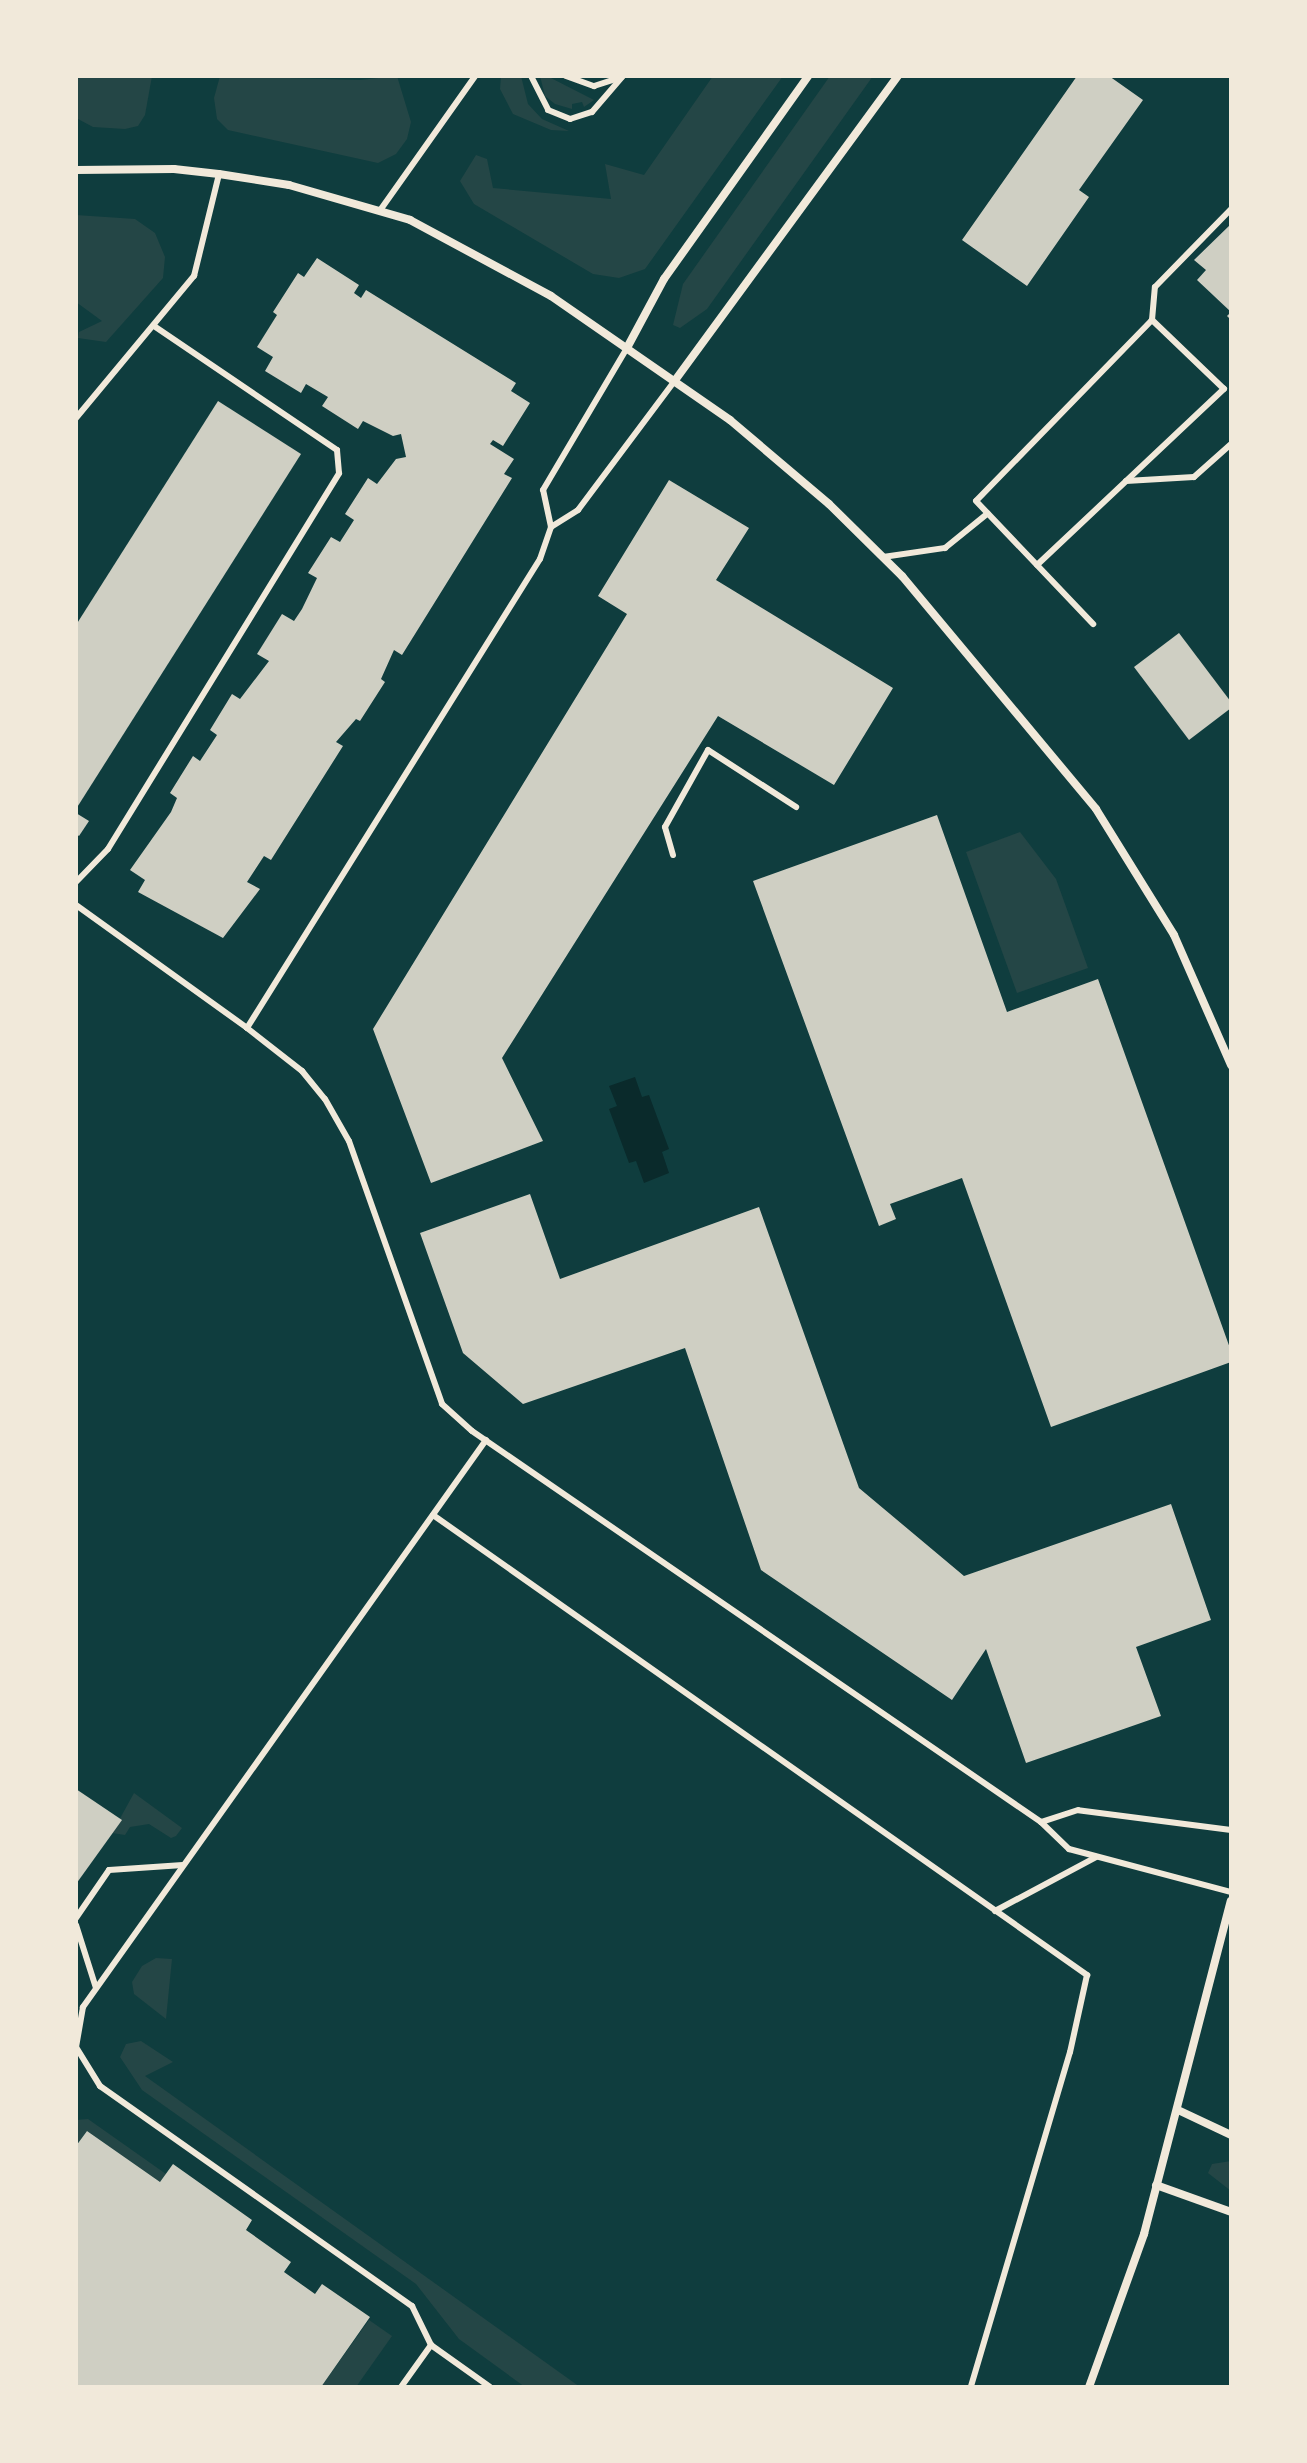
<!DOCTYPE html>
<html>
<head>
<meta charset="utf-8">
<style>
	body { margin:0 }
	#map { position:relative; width:1307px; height:2463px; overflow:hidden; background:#0f3d3e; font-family:"Titillium Web",sans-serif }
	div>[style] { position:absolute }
	.green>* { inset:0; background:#244646 }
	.water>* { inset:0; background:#0a2a2b }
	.building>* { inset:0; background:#cfcfc3 }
	.service>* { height:6px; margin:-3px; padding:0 3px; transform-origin:3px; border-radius:3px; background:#f1e9da }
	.minor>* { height:8px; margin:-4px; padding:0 4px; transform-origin:4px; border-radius:4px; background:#f1e9da }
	span { translate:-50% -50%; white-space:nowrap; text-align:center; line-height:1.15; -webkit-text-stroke:6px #f1e9da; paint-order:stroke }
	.frame { position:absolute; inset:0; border:78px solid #f1e9da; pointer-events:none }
</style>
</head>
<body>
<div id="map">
	<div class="green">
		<div style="clip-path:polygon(76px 76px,152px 76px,145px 115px,138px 126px,125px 129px,93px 127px,78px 119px)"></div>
		<div style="clip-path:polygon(220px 76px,360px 80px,397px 76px,411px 122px,407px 139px,396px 154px,378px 163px,228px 130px,217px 119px,214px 98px)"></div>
		<div style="clip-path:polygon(501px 76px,521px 76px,528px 104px,542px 119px,569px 131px,551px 130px,513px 114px,500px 89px)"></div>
		<div style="clip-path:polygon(540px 76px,547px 76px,594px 100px,584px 107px,582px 102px,572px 104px,572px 109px,555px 104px,545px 96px)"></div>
		<div style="clip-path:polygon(713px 76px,783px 76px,645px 269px,619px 278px,593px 274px,474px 204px,460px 181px,476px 155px,487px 159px,493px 188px,611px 199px,605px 164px,644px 175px)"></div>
		<div style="clip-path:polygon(830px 76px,873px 76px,707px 309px,680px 328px,673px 325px,683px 284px)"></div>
		<div style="clip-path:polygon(76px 215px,135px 219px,155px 233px,165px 257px,163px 278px,106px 342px,78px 338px,79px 332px,102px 321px,76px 302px)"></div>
		<div style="clip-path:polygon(1020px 832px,1056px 879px,1088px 968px,1017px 993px,966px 852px)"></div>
		<div style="clip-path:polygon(134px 1793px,182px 1828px,176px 1836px,171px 1838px,149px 1824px,130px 1827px,125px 1835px,112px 1833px)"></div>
		<div style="clip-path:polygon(156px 1958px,172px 1959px,166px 2019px,134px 1994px,132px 1982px,142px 1966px)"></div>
		<div style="clip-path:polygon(141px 2041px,173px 2062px,145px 2076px,580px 2387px,525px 2387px,459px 2339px,416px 2284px,142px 2090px,120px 2057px,126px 2044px)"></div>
		<div style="clip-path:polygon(88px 2119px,166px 2174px,160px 2182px,87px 2131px,76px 2146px,76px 2120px)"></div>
		<div style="clip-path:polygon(1231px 2161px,1231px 2191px,1208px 2173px,1212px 2164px)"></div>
		<div style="clip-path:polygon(369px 2320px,392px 2336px,356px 2387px,321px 2387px)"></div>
	</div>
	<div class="water">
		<div style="clip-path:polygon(635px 1077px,642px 1097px,649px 1095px,669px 1149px,662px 1152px,669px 1173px,644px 1183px,636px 1161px,629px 1163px,609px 1109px,617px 1106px,609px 1086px)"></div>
	</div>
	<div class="building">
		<div style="clip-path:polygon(1077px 76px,1109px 76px,1143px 100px,1079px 190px,1089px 197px,1027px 286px,962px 240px)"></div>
		<div style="clip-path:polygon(1231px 224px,1231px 320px,1227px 316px,1231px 312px,1197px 280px,1206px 270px,1194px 260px)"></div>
		<div style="clip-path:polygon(317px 258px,359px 285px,354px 293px,361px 298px,366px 290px,516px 383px,511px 391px,530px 403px,503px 446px,493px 440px,490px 444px,514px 459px,504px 474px,512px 478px,402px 655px,394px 650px,381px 679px,385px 682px,360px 721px,356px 719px,336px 742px,343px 746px,271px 860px,264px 856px,247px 882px,260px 889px,223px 938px,138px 892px,145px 880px,130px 870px,171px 812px,177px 798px,170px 793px,193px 756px,200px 761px,217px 735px,210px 730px,232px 694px,240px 699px,269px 661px,257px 654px,282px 614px,294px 621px,302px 609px,317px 578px,308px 573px,331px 537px,340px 542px,354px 520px,345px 514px,368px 478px,377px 484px,396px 459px,406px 457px,401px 434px,393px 436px,363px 421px,358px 429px,322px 406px,328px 397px,306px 384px,301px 393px,265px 371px,273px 357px,257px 347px,277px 315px,273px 312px,298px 273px,304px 277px)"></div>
		<div style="clip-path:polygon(218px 401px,301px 454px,76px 809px,76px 625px)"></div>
		<div style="clip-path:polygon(669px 480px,749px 528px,716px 580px,893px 688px,834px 785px,718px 716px,502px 1058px,543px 1141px,431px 1183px,373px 1029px,627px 614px,598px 596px)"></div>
		<div style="clip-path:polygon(1179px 633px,1231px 702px,1231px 708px,1189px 740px,1134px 667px)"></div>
		<div style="clip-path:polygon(76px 813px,89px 821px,79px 836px,76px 834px)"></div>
		<div style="clip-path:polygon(937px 815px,1007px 1012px,1098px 979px,1231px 1351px,1231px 1362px,1051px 1427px,962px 1178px,890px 1204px,896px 1219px,879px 1226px,753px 881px)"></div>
		<div style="clip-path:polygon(530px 1194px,560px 1279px,759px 1207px,859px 1488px,964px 1576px,1171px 1504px,1211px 1620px,1136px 1647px,1161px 1716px,1026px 1763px,986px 1649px,952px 1700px,761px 1570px,685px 1348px,523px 1404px,463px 1353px,420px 1233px)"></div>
		<div style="clip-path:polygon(76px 1789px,122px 1820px,76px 1884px)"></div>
		<div style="clip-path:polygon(87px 2131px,160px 2182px,173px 2164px,252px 2220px,246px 2230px,291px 2262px,284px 2272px,315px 2294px,322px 2284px,370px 2317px,321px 2387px,76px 2387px,76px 2146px)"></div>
	</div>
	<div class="service">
		<div style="left:531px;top:76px;width:38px;rotate:63deg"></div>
		<div style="left:548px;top:110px;width:24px;rotate:22deg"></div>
		<div style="left:570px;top:119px;width:23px;rotate:-18deg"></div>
		<div style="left:592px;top:112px;width:48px;rotate:-49.3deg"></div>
		<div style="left:566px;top:76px;width:30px;rotate:20deg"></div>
		<div style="left:594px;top:86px;width:29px;rotate:-18deg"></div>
		<div style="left:381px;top:209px;width:163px;rotate:-54.7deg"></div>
		<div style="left:1152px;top:320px;width:33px;rotate:-85deg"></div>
		<div style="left:1155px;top:287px;width:109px;rotate:-45.7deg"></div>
		<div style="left:76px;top:418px;width:185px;rotate:-50.3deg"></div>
		<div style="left:194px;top:276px;width:105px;rotate:-76.2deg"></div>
		<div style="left:1126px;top:481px;width:68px;rotate:-3.4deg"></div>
		<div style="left:1194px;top:477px;width:50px;rotate:-41.7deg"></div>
		<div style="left:551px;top:527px;width:32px;rotate:-32deg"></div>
		<div style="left:578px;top:510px;width:164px;rotate:-53.2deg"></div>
		<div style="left:883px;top:557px;width:63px;rotate:-8.3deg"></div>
		<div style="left:945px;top:548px;width:55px;rotate:-39.1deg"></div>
		<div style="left:1037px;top:565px;width:257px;rotate:-43.3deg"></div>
		<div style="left:1224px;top:389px;width:100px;rotate:-136.2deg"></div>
		<div style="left:1152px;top:320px;width:252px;rotate:134.2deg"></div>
		<div style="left:976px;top:501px;width:170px;rotate:46.4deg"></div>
		<div style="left:673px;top:855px;width:29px;rotate:-106deg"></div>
		<div style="left:665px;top:827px;width:88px;rotate:-60.8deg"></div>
		<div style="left:708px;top:750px;width:105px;rotate:32.9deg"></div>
		<div style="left:76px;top:882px;width:46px;rotate:-45.9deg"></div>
		<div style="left:108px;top:849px;width:441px;rotate:-58.4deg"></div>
		<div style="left:339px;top:473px;width:23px;rotate:-95deg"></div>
		<div style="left:337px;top:450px;width:221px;rotate:-145.9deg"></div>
		<div style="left:76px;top:905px;width:211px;rotate:35.7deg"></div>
		<div style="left:247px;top:1028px;width:70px;rotate:38deg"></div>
		<div style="left:302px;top:1071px;width:36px;rotate:51deg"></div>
		<div style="left:325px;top:1099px;width:48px;rotate:60.3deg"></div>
		<div style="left:349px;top:1141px;width:279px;rotate:70.5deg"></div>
		<div style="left:442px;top:1404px;width:40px;rotate:42deg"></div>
		<div style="left:472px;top:1431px;width:690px;rotate:34.5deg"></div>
		<div style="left:247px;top:1028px;width:553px;rotate:-58.01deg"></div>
		<div style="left:540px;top:559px;width:34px;rotate:-71deg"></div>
		<div style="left:551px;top:527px;width:38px;rotate:-102deg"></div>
		<div style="left:543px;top:490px;width:167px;rotate:-59.4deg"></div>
		<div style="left:486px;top:1440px;width:696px;rotate:125.4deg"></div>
		<div style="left:83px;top:2007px;width:41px;rotate:99.9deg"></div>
		<div style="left:76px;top:2047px;width:46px;rotate:58.4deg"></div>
		<div style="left:100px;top:2086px;width:382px;rotate:35.2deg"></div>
		<div style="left:412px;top:2306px;width:43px;rotate:64deg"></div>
		<div style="left:431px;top:2345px;width:72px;rotate:35.4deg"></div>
		<div style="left:433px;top:1515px;width:800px;rotate:35.12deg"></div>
		<div style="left:1087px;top:1975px;width:79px;rotate:102.4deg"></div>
		<div style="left:1070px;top:2052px;width:349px;rotate:106.5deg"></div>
		<div style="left:1231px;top:1830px;width:154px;rotate:-172.6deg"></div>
		<div style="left:1078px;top:1810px;width:39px;rotate:162deg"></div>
		<div style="left:1041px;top:1822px;width:39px;rotate:44deg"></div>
		<div style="left:1069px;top:1849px;width:168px;rotate:14.9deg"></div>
		<div style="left:995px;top:1911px;width:115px;rotate:-28.1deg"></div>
		<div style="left:76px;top:1918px;width:58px;rotate:-55.5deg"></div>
		<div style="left:109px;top:1870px;width:74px;rotate:-3.9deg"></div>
		<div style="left:76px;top:1925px;width:66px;rotate:72.4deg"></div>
		<div style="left:401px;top:2387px;width:52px;rotate:-54.5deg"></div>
	</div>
	<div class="minor">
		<div style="left:76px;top:170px;width:98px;rotate:-0.6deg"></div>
		<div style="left:174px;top:169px;width:45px;rotate:6.3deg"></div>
		<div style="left:219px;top:174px;width:71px;rotate:8.9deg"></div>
		<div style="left:289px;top:185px;width:126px;rotate:16.1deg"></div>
		<div style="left:410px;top:220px;width:160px;rotate:28.3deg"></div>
		<div style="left:551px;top:296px;width:218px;rotate:34.7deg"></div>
		<div style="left:730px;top:420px;width:130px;rotate:40.3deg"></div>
		<div style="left:829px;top:504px;width:103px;rotate:44.6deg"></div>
		<div style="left:902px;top:576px;width:303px;rotate:50.2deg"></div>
		<div style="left:1096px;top:809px;width:148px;rotate:58.2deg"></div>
		<div style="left:1174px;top:935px;width:142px;rotate:66.3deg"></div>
		<div style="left:628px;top:346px;width:76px;rotate:-61.8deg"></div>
		<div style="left:664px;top:279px;width:249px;rotate:-54.6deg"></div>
		<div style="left:676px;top:379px;width:376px;rotate:-53.8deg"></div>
		<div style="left:1178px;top:2110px;width:59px;rotate:25.3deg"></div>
		<div style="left:1156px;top:2185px;width:80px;rotate:19.8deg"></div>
		<div style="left:1089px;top:2387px;width:163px;rotate:-70.2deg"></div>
		<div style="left:1144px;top:2234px;width:344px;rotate:-75.4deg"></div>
	</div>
	<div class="frame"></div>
</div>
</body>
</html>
